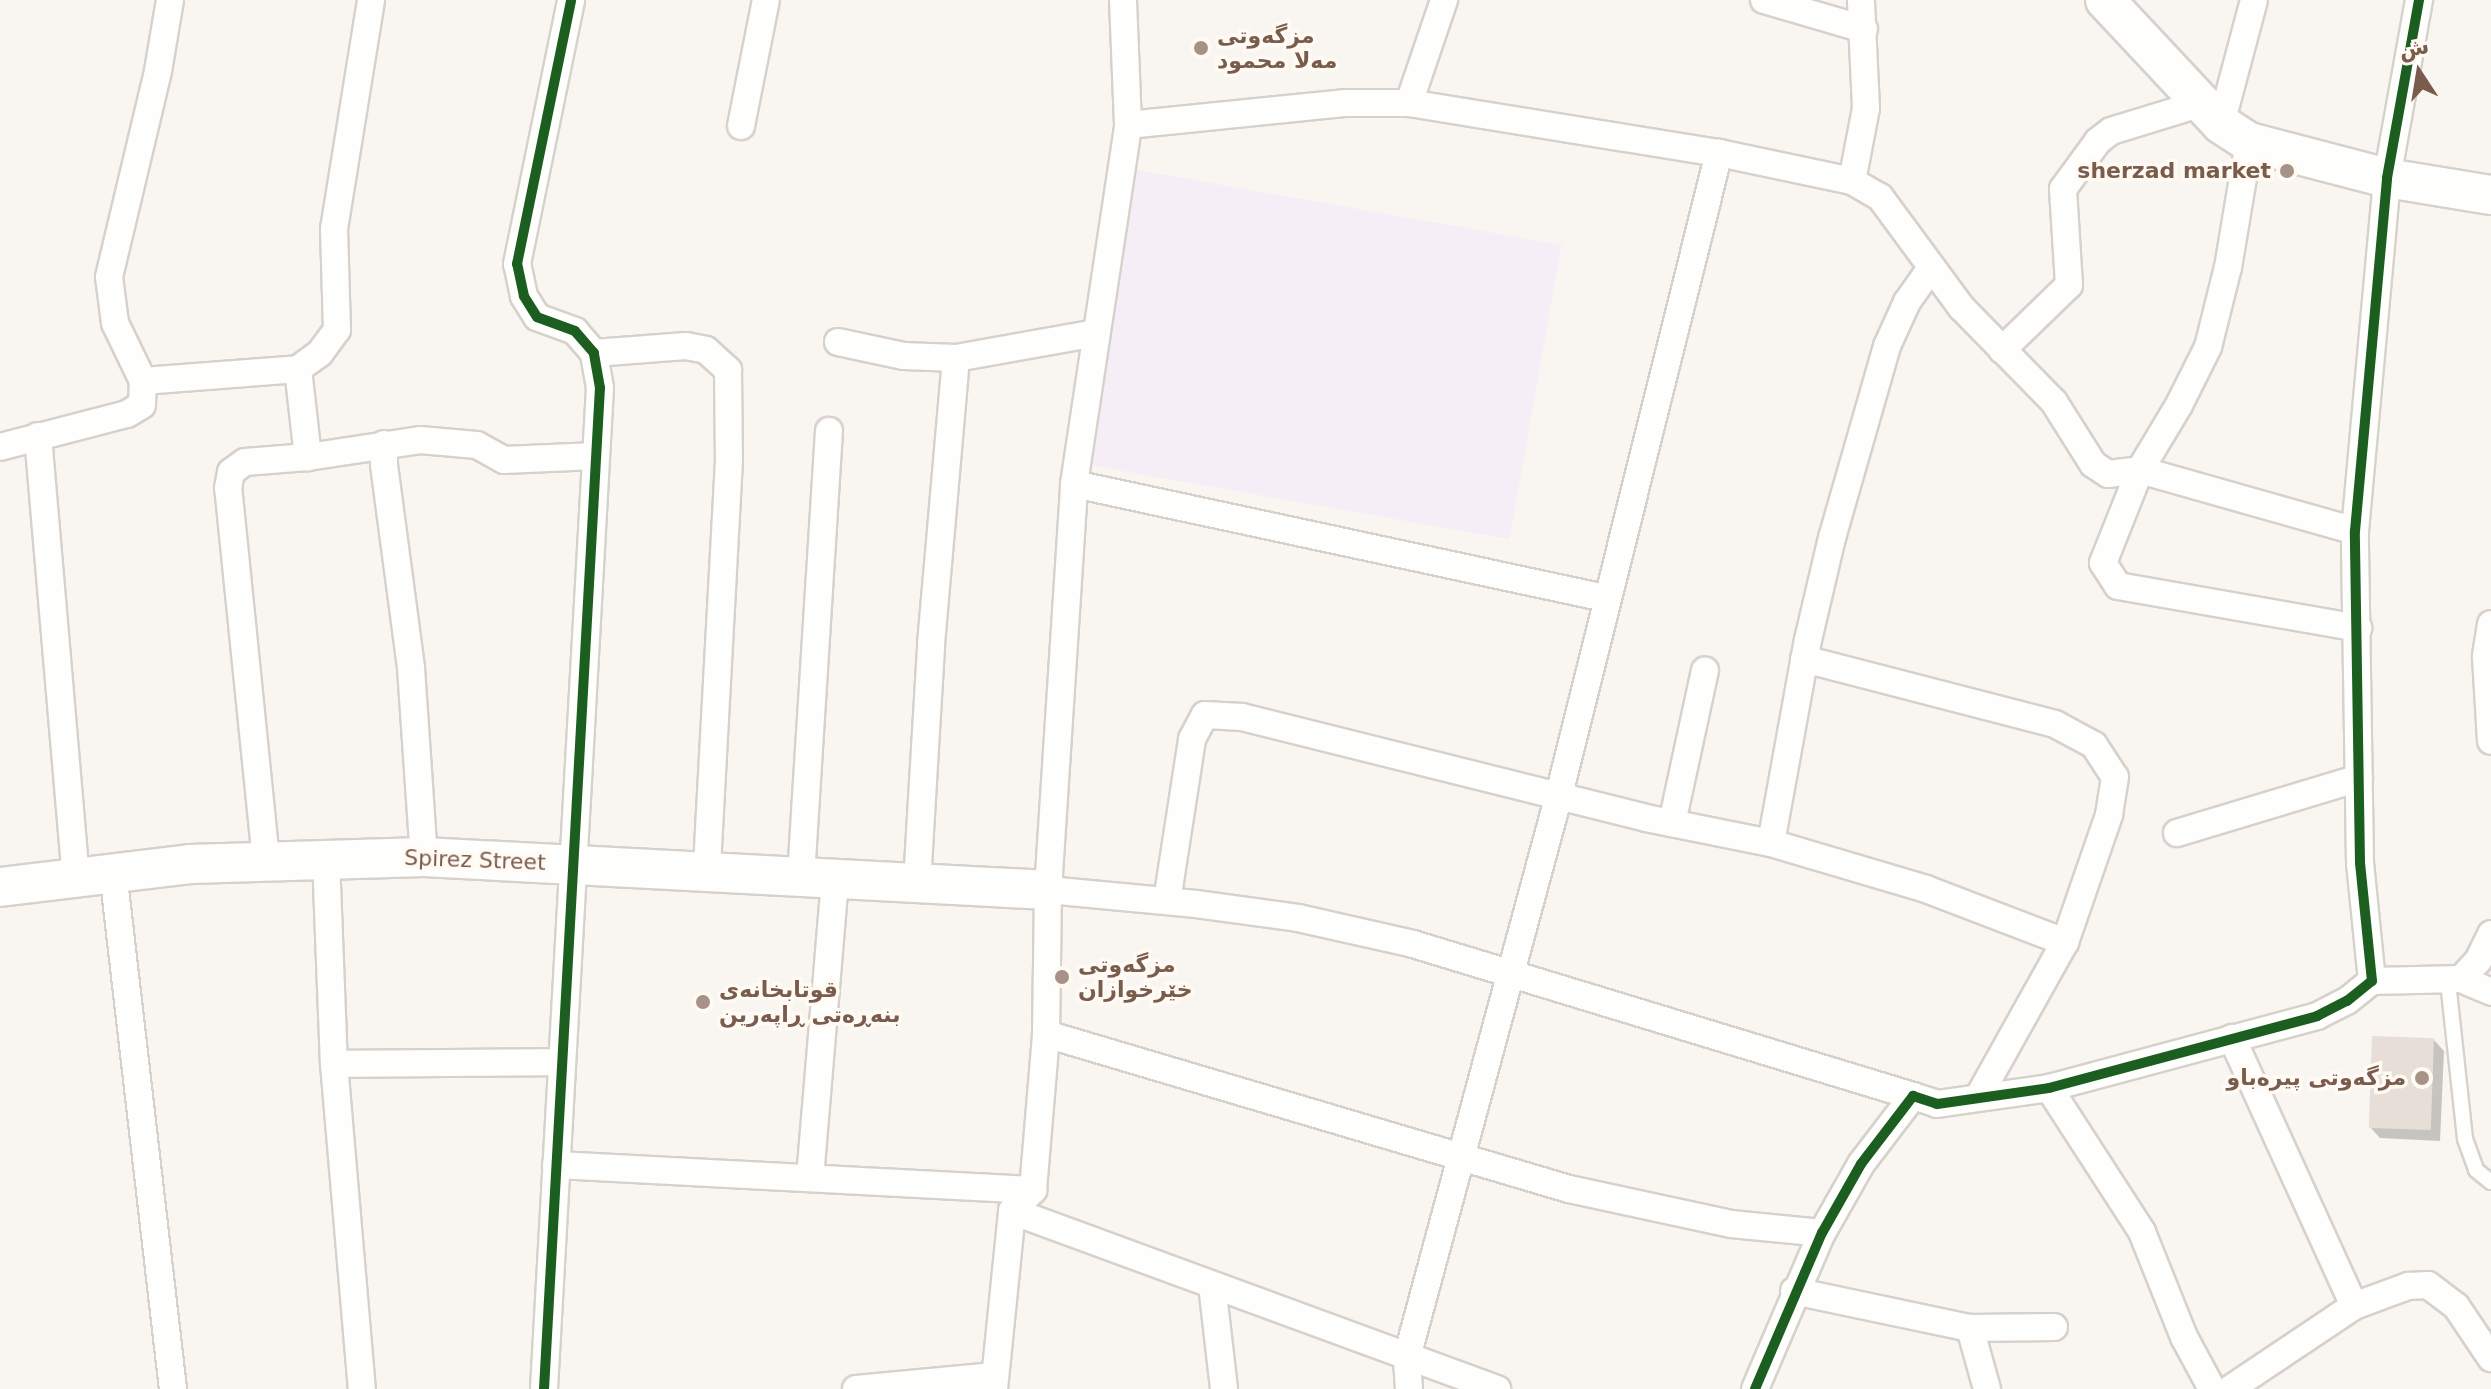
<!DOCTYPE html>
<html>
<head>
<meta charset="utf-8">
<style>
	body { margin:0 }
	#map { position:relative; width:2491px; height:1389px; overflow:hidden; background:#f9f5f0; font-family:"DejaVu Sans",Cairo,sans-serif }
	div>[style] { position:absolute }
	.education>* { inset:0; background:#f6eef6; transform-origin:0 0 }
	.shadow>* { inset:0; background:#0003 }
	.building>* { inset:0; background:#e6ded7; transform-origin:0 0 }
	.roads { filter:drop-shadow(2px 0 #d7d1cb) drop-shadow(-2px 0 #d7d1cb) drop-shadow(0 2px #d7d1cb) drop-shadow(0 -2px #d7d1cb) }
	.lane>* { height:14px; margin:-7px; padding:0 7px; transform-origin:7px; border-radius:7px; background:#fefefd }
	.street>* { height:26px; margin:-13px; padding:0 13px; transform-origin:13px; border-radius:13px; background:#fefefd }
	.secondary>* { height:38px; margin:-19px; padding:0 19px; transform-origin:19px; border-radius:19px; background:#fefefd }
	.cycleway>* { height:10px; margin:-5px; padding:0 5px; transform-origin:5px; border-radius:5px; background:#1b5e20 }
	.dots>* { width:22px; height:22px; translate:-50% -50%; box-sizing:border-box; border:4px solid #fffaf3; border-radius:50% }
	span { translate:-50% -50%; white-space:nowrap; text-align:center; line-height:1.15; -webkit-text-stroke:7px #fffaf3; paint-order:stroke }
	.poi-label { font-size:22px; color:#7a5c4d; font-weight:700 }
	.left { translate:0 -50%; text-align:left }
	.right { translate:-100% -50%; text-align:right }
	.street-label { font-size:22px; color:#7a5c4d }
	.north { position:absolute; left:2379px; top:32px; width:80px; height:80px; -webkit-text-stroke:6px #fffaf3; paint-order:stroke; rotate:348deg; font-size:22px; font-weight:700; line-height:32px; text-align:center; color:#7a5c4d }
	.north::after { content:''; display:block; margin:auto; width:28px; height:36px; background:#7a5c4d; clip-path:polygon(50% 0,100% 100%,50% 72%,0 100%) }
</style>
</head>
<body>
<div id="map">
	<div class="education">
		<div style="left:1137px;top:170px;width:431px;height:299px;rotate:10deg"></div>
	</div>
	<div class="shadow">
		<div style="clip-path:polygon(2434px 1040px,2444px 1051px,2440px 1141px,2380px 1138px,2370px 1127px)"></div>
	</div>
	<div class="building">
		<div style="left:2372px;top:1036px;width:62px;height:92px;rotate:2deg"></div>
	</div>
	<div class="roads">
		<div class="lane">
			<div style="left:2448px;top:982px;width:158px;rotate:83.8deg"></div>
			<div style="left:2465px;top:1139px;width:33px;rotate:70deg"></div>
			<div style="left:2476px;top:1170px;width:19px;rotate:39deg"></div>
		</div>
		<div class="street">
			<div style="left:1764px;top:0;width:104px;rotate:16.2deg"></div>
			<div style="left:1409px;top:103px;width:109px;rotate:-71.2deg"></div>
			<div style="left:2221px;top:124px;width:128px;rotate:-75.1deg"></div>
			<div style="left:1128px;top:125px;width:217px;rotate:-5.8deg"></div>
			<div style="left:1344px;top:103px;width:65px"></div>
			<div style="left:1409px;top:103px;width:314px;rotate:9.2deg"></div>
			<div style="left:1719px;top:153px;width:136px;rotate:11.9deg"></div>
			<div style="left:1852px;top:181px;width:32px;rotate:30deg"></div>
			<div style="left:1880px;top:197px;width:137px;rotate:53.6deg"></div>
			<div style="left:1961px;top:307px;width:133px;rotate:45.6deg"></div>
			<div style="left:2054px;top:402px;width:73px;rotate:57.8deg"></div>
			<div style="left:2093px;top:464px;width:18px;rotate:34deg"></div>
			<div style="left:2108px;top:474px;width:32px;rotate:-7deg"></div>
			<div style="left:2140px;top:470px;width:223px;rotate:15.8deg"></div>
			<div style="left:741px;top:126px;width:128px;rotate:-78.8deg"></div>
			<div style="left:2249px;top:142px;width:127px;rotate:99.5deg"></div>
			<div style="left:2228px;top:267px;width:82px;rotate:104deg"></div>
			<div style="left:2208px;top:347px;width:65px;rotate:116.6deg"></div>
			<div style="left:2179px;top:405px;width:76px;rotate:121deg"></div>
			<div style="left:2140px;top:470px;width:100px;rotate:111.7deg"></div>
			<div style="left:2103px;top:563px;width:27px;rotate:57deg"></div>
			<div style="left:2118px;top:586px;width:244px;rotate:9.9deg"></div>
			<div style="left:1852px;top:181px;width:74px;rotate:-79.1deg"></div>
			<div style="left:1866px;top:108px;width:108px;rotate:-92.7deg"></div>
			<div style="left:838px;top:342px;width:67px;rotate:12deg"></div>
			<div style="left:904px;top:356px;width:52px;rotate:2.2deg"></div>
			<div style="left:956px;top:358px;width:143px;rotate:-10.1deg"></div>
			<div style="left:2002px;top:350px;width:93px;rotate:-44.1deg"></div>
			<div style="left:2069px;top:285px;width:96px;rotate:-93.6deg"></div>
			<div style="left:2063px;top:189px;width:59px;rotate:-53.9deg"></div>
			<div style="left:2098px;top:141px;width:16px;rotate:-38deg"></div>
			<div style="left:2111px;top:131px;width:95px;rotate:-17.1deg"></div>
			<div style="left:594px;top:353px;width:92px;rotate:-4.4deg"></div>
			<div style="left:686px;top:346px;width:20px;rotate:11deg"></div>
			<div style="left:706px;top:350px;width:30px;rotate:42deg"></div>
			<div style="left:728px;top:370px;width:90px;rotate:89.4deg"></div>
			<div style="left:729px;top:460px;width:412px;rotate:93.1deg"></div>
			<div style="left:298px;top:369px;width:89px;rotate:83.5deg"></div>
			<div style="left:143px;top:381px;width:155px;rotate:-4.4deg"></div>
			<div style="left:298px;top:369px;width:27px;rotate:-36deg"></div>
			<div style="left:320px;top:353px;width:29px;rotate:-54deg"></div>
			<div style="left:337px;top:330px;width:101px;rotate:-91.7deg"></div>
			<div style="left:334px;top:229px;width:232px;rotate:-80.8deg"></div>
			<div style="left:38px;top:436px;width:442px;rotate:85.1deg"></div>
			<div style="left:384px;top:444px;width:21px;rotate:90deg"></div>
			<div style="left:384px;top:465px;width:205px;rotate:82.4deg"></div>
			<div style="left:411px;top:668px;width:189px;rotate:86.1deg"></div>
			<div style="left:0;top:447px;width:131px;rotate:-14.6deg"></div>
			<div style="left:127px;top:414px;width:17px;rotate:-31deg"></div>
			<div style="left:142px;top:405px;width:24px;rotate:-88deg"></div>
			<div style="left:143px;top:381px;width:64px;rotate:-115.8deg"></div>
			<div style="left:115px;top:323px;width:46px;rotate:-97.4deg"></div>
			<div style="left:109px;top:277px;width:212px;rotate:-76.6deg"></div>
			<div style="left:158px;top:71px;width:72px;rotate:-80.4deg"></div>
			<div style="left:1074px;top:484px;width:543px;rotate:12.12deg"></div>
			<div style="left:2491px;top:624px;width:33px;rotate:99deg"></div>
			<div style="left:2486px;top:657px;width:84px;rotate:86.6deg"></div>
			<div style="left:1804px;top:659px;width:259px;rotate:14.5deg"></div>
			<div style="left:2055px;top:724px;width:44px;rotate:28.3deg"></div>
			<div style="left:2094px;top:745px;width:38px;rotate:57deg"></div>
			<div style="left:2115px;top:777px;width:38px;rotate:99deg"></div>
			<div style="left:2109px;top:815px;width:134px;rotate:109.1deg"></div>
			<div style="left:2065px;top:942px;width:176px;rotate:119.2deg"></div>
			<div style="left:1672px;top:823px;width:156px;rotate:-77.8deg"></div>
			<div style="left:2177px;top:833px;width:190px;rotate:-16.8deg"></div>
			<div style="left:1771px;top:843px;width:206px;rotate:-79.7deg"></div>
			<div style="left:1808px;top:640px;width:105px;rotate:-76.8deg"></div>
			<div style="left:1832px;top:538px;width:200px;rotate:-74deg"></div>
			<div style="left:1887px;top:346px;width:48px;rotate:-65.6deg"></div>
			<div style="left:1907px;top:302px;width:42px;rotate:-54.8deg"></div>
			<div style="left:326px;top:858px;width:206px;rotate:87.8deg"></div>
			<div style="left:334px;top:1064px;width:326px;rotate:85.1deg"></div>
			<div style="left:266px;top:860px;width:374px;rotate:-95.8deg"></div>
			<div style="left:228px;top:488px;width:16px;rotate:-79deg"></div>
			<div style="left:231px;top:472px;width:17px;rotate:-36deg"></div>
			<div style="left:245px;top:462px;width:63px;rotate:-4.5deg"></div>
			<div style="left:308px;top:457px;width:113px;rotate:-8.6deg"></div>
			<div style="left:420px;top:440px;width:57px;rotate:5deg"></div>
			<div style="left:477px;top:445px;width:31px;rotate:29deg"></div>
			<div style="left:504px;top:460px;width:92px;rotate:-2.5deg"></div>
			<div style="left:113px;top:872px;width:520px;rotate:83.38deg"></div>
			<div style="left:801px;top:876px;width:446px;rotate:-86.4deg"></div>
			<div style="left:917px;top:883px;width:239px;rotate:-86.6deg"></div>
			<div style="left:931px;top:644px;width:287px;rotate:-85deg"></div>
			<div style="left:1048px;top:890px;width:149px;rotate:5.4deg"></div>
			<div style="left:1196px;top:904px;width:103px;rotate:7.8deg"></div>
			<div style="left:1298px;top:918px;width:118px;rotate:12.7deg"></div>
			<div style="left:1413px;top:944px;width:523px;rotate:16.91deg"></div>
			<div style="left:1167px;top:901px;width:164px;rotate:-81.2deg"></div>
			<div style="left:1192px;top:739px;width:27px;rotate:-62deg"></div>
			<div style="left:1205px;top:715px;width:37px;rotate:3deg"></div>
			<div style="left:1242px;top:717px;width:416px;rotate:14deg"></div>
			<div style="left:1646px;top:818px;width:127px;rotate:11.3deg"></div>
			<div style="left:1771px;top:843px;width:162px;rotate:16.5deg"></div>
			<div style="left:1926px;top:889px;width:149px;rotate:20.9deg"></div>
			<div style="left:2461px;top:979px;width:33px;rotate:23deg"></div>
			<div style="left:2372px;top:981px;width:89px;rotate:-1.3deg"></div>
			<div style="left:2461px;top:979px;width:25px;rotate:-47deg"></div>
			<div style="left:2478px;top:961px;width:30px;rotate:-64deg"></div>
			<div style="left:1046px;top:1034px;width:545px;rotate:16.51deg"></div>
			<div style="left:1569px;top:1189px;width:166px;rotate:12.2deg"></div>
			<div style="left:1731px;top:1224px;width:91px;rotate:5.6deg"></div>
			<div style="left:2232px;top:1038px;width:294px;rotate:65.5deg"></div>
			<div style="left:2354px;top:1306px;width:58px;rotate:-20.3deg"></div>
			<div style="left:2408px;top:1286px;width:20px;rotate:-3deg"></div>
			<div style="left:2428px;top:1285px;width:35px;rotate:37deg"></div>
			<div style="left:2456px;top:1306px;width:63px;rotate:56.1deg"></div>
			<div style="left:334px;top:1064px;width:227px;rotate:-0.5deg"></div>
			<div style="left:2049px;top:1088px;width:171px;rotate:57.1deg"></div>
			<div style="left:2142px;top:1232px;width:113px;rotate:68.2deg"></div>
			<div style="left:2184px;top:1337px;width:59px;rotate:61.7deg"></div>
			<div style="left:556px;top:1165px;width:478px;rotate:3deg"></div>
			<div style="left:810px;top:1178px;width:301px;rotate:-85.2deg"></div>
			<div style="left:1012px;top:1211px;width:517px;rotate:20.15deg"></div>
			<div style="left:1212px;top:1285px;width:105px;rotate:83.4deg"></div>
			<div style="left:1794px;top:1291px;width:180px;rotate:11.9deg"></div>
			<div style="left:1970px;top:1328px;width:84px;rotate:-0.7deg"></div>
			<div style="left:1970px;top:1328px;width:63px;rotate:74.4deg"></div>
			<div style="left:544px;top:1389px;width:1003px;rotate:-86.8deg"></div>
			<div style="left:600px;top:388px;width:36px;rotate:-100deg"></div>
			<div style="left:594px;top:353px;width:29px;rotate:-131deg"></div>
			<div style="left:575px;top:331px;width:40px;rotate:-159.8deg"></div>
			<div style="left:537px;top:317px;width:25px;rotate:-122deg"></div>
			<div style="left:524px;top:296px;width:33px;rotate:-102deg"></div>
			<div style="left:517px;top:264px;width:269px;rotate:-78.4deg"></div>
			<div style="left:856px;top:1389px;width:139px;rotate:-5.4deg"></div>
			<div style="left:994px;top:1389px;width:179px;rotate:-84.2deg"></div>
			<div style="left:1012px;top:1211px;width:30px;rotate:-45deg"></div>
			<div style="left:1033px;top:1190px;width:157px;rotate:-85.2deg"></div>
			<div style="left:1046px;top:1034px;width:144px;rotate:-89.2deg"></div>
			<div style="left:1048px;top:890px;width:407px;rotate:-86.3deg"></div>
			<div style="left:1074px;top:484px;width:363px;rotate:-81.4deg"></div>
			<div style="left:1128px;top:125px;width:125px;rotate:-92.3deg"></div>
			<div style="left:1409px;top:1389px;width:32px;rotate:-94deg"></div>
			<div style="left:1407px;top:1357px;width:582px;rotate:-74.87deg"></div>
			<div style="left:1559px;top:795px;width:662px;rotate:-76.01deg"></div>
			<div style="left:1755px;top:1389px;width:170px;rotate:-66.8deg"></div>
			<div style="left:1822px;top:1233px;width:79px;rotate:-60.5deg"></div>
			<div style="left:1861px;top:1164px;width:86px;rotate:-52.6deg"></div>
			<div style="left:1913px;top:1096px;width:25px;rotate:18deg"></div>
			<div style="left:1937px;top:1104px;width:113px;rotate:-8.1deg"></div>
			<div style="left:2049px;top:1088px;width:278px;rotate:-15deg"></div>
			<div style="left:2317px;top:1016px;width:34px;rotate:-27deg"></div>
			<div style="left:2347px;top:1001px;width:32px;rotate:-39deg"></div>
			<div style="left:2372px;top:981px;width:119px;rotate:-95.8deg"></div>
			<div style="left:2360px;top:863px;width:332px;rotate:-90.9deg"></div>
			<div style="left:2355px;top:531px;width:354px;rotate:-84.8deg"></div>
			<div style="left:2387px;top:178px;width:181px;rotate:-79.8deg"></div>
			<div style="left:2230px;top:1389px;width:149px;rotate:-33.8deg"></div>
		</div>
		<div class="secondary">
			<div style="left:2105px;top:0;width:170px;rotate:46.9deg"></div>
			<div style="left:2221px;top:124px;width:33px;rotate:33deg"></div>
			<div style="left:2249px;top:142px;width:143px;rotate:14.6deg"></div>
			<div style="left:2387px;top:178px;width:105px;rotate:9.3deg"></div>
			<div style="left:0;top:887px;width:191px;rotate:-6.9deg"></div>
			<div style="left:190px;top:864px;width:234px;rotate:-1.7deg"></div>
			<div style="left:424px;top:857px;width:625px;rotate:3.03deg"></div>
		</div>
	</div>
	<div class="cycleway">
		<div style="left:544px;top:1389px;width:1003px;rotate:-86.8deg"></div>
		<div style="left:600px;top:388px;width:36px;rotate:-100deg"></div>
		<div style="left:594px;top:353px;width:29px;rotate:-131deg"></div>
		<div style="left:575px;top:331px;width:40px;rotate:-159.8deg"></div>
		<div style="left:537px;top:317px;width:25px;rotate:-122deg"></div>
		<div style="left:524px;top:296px;width:33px;rotate:-102deg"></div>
		<div style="left:517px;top:264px;width:269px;rotate:-78.4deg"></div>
		<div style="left:1755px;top:1389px;width:170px;rotate:-66.8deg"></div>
		<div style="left:1822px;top:1233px;width:79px;rotate:-60.5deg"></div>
		<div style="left:1861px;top:1164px;width:86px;rotate:-52.6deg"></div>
		<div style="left:1913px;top:1096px;width:25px;rotate:18deg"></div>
		<div style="left:1937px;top:1104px;width:113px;rotate:-8.1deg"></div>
		<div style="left:2049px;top:1088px;width:278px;rotate:-15deg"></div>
		<div style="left:2317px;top:1016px;width:34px;rotate:-27deg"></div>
		<div style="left:2347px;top:1001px;width:32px;rotate:-39deg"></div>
		<div style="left:2372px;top:981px;width:119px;rotate:-95.8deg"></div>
		<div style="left:2360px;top:863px;width:332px;rotate:-90.9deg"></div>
		<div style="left:2355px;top:531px;width:354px;rotate:-84.8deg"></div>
		<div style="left:2387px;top:178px;width:181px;rotate:-79.8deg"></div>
	</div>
	<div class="dots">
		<div style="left:1201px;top:48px;background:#a69286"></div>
		<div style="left:2287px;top:171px;background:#a69286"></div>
		<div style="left:1062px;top:977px;background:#a69286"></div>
		<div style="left:703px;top:1002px;background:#a69286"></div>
		<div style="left:2422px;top:1078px;background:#a69286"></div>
	</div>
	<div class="poi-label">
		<span class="left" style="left:1217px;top:48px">مزگه‌وتی<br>مه‌لا محمود</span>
		<span class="right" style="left:2271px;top:171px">sherzad market</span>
		<span class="left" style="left:1078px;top:977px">مزگەوتی<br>خێرخوازان</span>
		<span class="left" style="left:719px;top:1002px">قوتابخانەی<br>بنەڕەتی ڕاپەرین</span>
		<span class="right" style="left:2406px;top:1078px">مزگەوتی پیرەباو</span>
	</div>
	<div class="street-label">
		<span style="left:475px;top:860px;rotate:2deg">Spirez Street</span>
	</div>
	<div class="north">ش</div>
</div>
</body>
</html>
